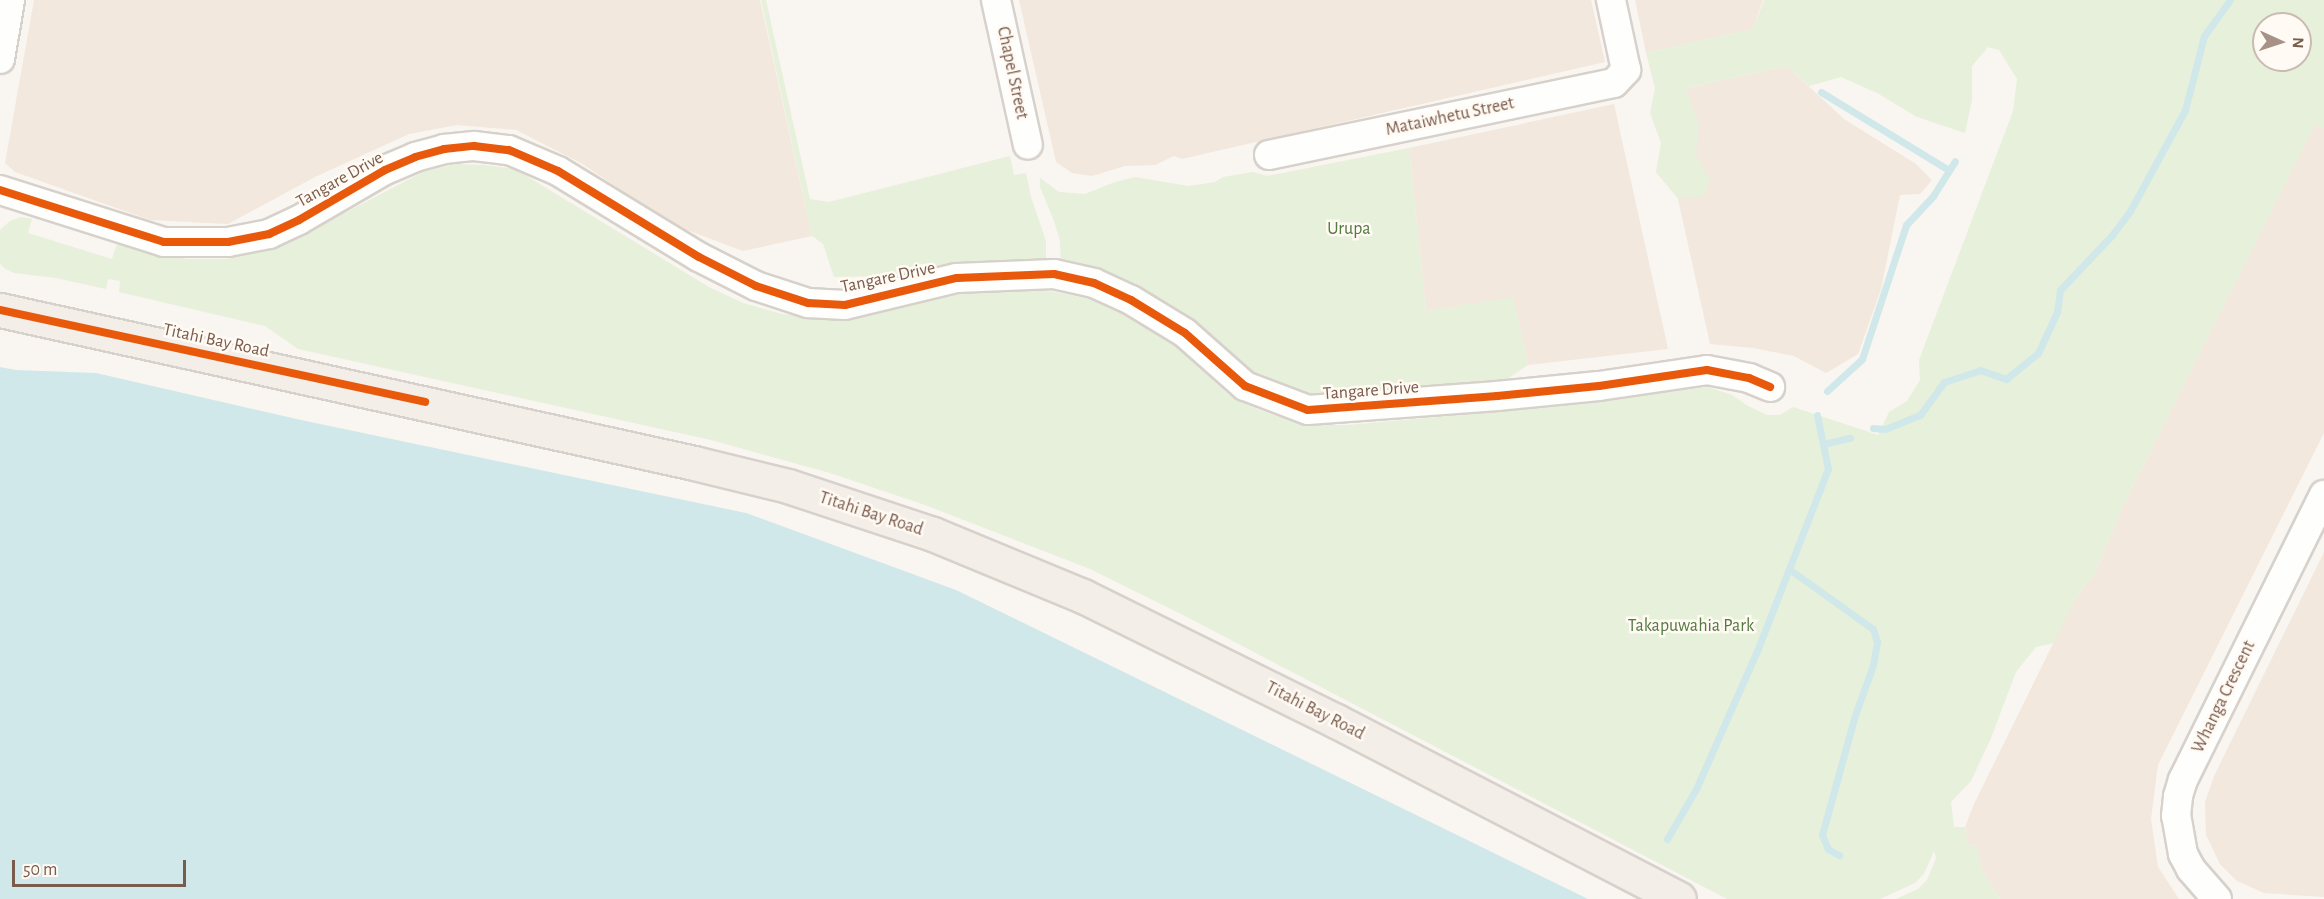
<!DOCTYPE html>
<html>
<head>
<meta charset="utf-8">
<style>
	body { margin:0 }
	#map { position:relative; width:2324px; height:899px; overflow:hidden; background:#f9f5f0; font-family:"Alegreya Sans",sans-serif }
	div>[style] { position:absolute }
	.residential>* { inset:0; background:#f2e8de }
	.green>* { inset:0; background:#e7f0db }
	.water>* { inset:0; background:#d0e8ea }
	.stream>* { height:7px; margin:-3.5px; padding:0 3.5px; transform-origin:3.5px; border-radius:3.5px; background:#d0e8ea }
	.roads { filter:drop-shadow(2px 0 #d7d1cb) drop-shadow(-2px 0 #d7d1cb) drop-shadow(0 2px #d7d1cb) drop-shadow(0 -2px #d7d1cb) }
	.minor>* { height:28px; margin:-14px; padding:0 14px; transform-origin:14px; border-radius:14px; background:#fefefd }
	.major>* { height:33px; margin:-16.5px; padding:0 16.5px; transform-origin:16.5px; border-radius:16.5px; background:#f3eee8 }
	.cycleway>* { height:8px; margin:-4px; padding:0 4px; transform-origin:4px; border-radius:4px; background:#e8590c }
	span { translate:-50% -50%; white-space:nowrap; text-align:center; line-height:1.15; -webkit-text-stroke:5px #fffaf3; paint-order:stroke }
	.street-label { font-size:18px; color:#7a5c4d }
	.park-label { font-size:18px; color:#537a41 }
	.north { position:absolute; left:2252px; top:12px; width:60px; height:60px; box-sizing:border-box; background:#fffaf3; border:2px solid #cabbb1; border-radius:50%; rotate:93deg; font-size:16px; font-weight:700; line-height:24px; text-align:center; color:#7a5c4d }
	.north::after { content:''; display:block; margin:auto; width:21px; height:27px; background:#a69286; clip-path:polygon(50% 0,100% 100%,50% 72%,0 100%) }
	.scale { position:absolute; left:12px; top:860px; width:174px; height:27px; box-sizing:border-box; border:3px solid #7a5c4d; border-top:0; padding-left:8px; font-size:18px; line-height:21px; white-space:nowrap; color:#7a5c4d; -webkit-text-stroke:4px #fffaf3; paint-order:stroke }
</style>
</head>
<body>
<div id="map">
	<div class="residential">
		<div style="clip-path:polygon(34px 0,760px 0,812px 236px,743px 251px,671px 224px,581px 163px,516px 130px,457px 125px,409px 134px,315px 177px,228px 224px,150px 220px,15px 172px,5px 163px)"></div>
		<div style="clip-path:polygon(1019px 0,1591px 0,1605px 62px,1182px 159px,1174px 156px,1155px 165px,1125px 166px,1092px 176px,1072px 173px,1056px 162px)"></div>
		<div style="clip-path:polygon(1635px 0,1763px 0,1753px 29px,1646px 53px)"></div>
		<div style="clip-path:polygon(1787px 66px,1844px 119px,1916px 164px,1932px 180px,1920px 194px,1900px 195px,1881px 289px,1858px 354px,1826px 373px,1794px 356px,1753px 348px,1710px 344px,1655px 95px)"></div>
		<div style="clip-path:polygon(1614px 104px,1668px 349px,1528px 365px,1513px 298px,1426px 311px,1409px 148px)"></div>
		<div style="clip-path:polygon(2315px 124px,2324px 128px,2324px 433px,2158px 765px,2151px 819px,2158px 867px,2179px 899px,2000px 899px,1981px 869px,1977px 845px,1968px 846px,1965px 827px,1974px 804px,2075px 599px,2095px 573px,2124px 504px)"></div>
		<div style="clip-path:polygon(2324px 552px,2324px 897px,2264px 893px,2237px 881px,2220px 864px,2206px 835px,2205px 802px,2214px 776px)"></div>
	</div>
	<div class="green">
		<div style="clip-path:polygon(761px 0,766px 0,810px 199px,829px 202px,1010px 156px,1014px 175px,1026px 173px,1031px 197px,1046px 241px,1046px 264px,985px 262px,899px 280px,883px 276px,834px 277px,823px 244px,812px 236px)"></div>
		<div style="clip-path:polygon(evenodd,1764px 0,2324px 0,2324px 128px,2315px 125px,2124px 504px,2095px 573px,2075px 599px,2054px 643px,2036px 647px,2016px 672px,1991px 738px,1971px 781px,1951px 802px,1954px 827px,1965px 827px,1968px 846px,1977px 845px,1981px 869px,2000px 899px,1896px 899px,1918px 889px,1927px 880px,1936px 858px,1934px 851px,1924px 874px,1915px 883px,1880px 899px,1727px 899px,1185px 616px,1090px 569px,925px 505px,830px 473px,711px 440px,298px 349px,265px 326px,119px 292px,120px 281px,108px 279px,106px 289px,56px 278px,14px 273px,4px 268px,0 263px,0 230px,10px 221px,21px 217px,32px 219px,28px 233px,112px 259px,117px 244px,156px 255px,188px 259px,226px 259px,267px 250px,306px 233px,425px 171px,456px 164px,485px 165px,515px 169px,709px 287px,743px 303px,782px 314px,821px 318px,858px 316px,975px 291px,1017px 288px,1056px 292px,1089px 299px,1119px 311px,1175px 346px,1229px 395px,1259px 410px,1286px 419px,1318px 425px,1347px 425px,1552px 407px,1708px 387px,1732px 395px,1748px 406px,1767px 415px,1780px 415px,1793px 407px,1878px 435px,1889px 412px,1907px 401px,1920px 380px,1919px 360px,2013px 111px,2017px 79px,1999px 50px,1988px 47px,1972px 66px,1972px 100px,1965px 133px,1917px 117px,1877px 93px,1841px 77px,1809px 86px,1787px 66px,1686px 88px,1699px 125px,1696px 155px,1710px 180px,1704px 196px,1678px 199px,1656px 172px,1661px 143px,1650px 113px,1655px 88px,1646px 53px,1753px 29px,1764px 0,2264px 24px,2300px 24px,2300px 60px,2264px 60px,2264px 24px)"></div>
		<div style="clip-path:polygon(1409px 148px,1426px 311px,1513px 297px,1528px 365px,1497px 386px,1363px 399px,1299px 396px,1261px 384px,1061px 266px,1060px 241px,1054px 221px,1040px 187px,1040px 178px,1059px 192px,1085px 194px,1115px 182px,1135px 177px,1189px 186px,1215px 182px,1223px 177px,1253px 172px,1267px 176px)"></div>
	</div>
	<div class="water">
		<div style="clip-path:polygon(0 367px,16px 370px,96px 373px,301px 420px,746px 513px,956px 590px,1588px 899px,0 899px)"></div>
	</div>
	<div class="stream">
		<div style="left:1821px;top:92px;width:150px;rotate:31.4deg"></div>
		<div style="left:1827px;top:391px;width:47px;rotate:-42.4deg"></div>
		<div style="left:1862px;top:359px;width:141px;rotate:-71.8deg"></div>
		<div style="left:1906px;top:225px;width:40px;rotate:-47deg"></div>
		<div style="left:1933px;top:196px;width:41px;rotate:-57.8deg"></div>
		<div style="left:1873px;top:428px;width:12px;rotate:5deg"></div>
		<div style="left:1885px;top:429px;width:38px;rotate:-22deg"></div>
		<div style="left:1920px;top:415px;width:41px;rotate:-54deg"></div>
		<div style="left:1944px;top:382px;width:38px;rotate:-18deg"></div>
		<div style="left:1980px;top:370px;width:28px;rotate:19deg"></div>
		<div style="left:2006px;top:379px;width:41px;rotate:-39.1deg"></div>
		<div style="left:2038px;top:353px;width:45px;rotate:-65.1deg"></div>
		<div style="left:2057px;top:312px;width:22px;rotate:-82deg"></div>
		<div style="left:2060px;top:290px;width:76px;rotate:-46.6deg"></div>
		<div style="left:2112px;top:235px;width:30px;rotate:-53deg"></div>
		<div style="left:2130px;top:211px;width:115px;rotate:-61.4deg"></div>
		<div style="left:2185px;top:110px;width:76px;rotate:-75.6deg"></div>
		<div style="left:2204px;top:36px;width:44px;rotate:-54.2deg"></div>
		<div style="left:1823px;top:444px;width:28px;rotate:-13deg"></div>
		<div style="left:1789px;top:569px;width:103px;rotate:35.5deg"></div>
		<div style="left:1873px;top:629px;width:14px;rotate:73deg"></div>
		<div style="left:1877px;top:642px;width:23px;rotate:100deg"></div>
		<div style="left:1873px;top:665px;width:53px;rotate:109.8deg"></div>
		<div style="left:1855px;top:715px;width:124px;rotate:105.4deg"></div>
		<div style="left:1822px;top:835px;width:15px;rotate:67deg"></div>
		<div style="left:1828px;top:849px;width:13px;rotate:29deg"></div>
		<div style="left:1667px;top:839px;width:58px;rotate:-59.9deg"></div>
		<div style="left:1696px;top:789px;width:151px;rotate:-66.2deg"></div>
		<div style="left:1757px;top:651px;width:195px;rotate:-68.7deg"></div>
		<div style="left:1828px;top:469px;width:55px;rotate:-101.5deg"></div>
	</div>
	<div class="roads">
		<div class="minor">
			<div style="left:996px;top:0;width:148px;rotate:77.6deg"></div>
			<div style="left:0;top:59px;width:60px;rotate:-80.4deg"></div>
			<div style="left:1269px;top:155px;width:352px;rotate:-11.8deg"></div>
			<div style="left:1614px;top:83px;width:18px;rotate:-47deg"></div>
			<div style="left:1626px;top:70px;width:72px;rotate:-102.1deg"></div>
			<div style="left:0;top:190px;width:172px;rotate:17.6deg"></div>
			<div style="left:164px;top:242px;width:64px"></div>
			<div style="left:228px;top:242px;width:42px;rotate:-11deg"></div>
			<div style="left:269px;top:234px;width:33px;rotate:-25deg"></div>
			<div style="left:299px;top:220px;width:99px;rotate:-30.2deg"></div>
			<div style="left:385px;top:170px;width:33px;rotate:-23deg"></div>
			<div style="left:415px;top:157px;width:30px;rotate:-15deg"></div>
			<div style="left:444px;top:149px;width:30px;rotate:-6deg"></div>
			<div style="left:474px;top:146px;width:35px;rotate:7deg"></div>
			<div style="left:509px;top:150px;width:53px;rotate:23.2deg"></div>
			<div style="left:558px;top:171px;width:165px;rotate:31.4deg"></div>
			<div style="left:699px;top:257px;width:64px;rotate:27deg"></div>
			<div style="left:756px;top:286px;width:55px;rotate:18.1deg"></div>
			<div style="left:808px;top:303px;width:37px;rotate:3deg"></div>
			<div style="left:845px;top:305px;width:115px;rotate:-13.6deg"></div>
			<div style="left:957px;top:278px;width:97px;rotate:-2.4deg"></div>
			<div style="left:1054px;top:274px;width:41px;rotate:12.7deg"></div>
			<div style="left:1094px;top:283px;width:41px;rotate:24.7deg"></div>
			<div style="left:1131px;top:300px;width:63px;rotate:31.4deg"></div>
			<div style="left:1185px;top:333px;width:80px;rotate:41.5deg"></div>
			<div style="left:1245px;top:386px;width:67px;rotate:20.9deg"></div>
			<div style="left:1308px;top:410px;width:190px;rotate:-4.2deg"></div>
			<div style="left:1497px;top:396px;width:102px;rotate:-5.6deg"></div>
			<div style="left:1599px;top:386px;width:109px;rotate:-8.4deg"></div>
			<div style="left:1707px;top:370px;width:43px;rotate:10.8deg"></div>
			<div style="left:1749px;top:378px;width:23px;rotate:23deg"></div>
			<div style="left:2217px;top:899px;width:40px;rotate:-131deg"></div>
			<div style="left:2191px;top:869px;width:17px;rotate:-118deg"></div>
			<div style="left:2183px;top:854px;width:39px;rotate:-100deg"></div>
			<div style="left:2176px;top:816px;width:20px;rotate:-84deg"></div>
			<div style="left:2178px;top:796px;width:17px;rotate:-73deg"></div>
			<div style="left:2183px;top:780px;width:318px;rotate:-63.7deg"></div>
		</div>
		<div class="major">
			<div style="left:0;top:310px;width:711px;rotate:12.43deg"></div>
			<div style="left:694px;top:463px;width:97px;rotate:13.7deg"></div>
			<div style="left:788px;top:486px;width:153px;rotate:18.3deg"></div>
			<div style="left:933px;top:534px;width:162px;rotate:22.5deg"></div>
			<div style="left:1083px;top:596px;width:282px;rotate:26.3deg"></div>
			<div style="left:1336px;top:721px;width:386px;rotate:27.4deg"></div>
		</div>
	</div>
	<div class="cycleway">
		<div style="left:0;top:190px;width:172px;rotate:17.6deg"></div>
		<div style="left:164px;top:242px;width:64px"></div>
		<div style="left:228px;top:242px;width:42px;rotate:-11deg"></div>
		<div style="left:269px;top:234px;width:33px;rotate:-25deg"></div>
		<div style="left:299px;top:220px;width:99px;rotate:-30.2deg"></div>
		<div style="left:385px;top:170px;width:33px;rotate:-23deg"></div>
		<div style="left:415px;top:157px;width:30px;rotate:-15deg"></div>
		<div style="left:444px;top:149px;width:30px;rotate:-6deg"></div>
		<div style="left:474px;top:146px;width:35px;rotate:7deg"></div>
		<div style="left:509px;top:150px;width:53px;rotate:23.2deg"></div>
		<div style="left:558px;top:171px;width:165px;rotate:31.4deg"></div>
		<div style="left:699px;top:257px;width:64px;rotate:27deg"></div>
		<div style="left:756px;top:286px;width:55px;rotate:18.1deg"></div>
		<div style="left:808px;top:303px;width:37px;rotate:3deg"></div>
		<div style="left:845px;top:305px;width:115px;rotate:-13.6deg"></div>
		<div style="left:957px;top:278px;width:97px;rotate:-2.4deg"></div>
		<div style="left:1054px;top:274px;width:41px;rotate:12.7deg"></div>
		<div style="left:1094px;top:283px;width:41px;rotate:24.7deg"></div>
		<div style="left:1131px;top:300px;width:63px;rotate:31.4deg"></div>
		<div style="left:1185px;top:333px;width:80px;rotate:41.5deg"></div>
		<div style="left:1245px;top:386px;width:67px;rotate:20.9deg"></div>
		<div style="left:1308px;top:410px;width:190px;rotate:-4.2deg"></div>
		<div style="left:1497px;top:396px;width:102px;rotate:-5.6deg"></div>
		<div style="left:1599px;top:386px;width:109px;rotate:-8.4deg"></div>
		<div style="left:1707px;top:370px;width:43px;rotate:10.8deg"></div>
		<div style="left:1749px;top:378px;width:23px;rotate:23deg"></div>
		<div style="left:0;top:310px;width:435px;rotate:12.2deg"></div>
	</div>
	<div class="street-label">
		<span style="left:1012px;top:73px;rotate:78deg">Chapel Street</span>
		<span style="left:1450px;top:117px;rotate:-12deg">Mataiwhetu Street</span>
		<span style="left:340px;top:180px;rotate:-29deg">Tangare Drive</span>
		<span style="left:888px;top:278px;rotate:-12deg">Tangare Drive</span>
		<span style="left:216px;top:341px;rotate:12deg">Titahi Bay Road</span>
		<span style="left:1371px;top:391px;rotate:-4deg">Tangare Drive</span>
		<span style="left:871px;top:514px;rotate:18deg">Titahi Bay Road</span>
		<span style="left:2224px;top:697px;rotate:-64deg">Whanga Crescent</span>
		<span style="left:1315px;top:711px;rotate:27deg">Titahi Bay Road</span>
	</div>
	<div class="park-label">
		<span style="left:1349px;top:229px">Urupa</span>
		<span style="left:1691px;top:626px">Takapuwahia Park</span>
	</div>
	<div class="north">N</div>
	<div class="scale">50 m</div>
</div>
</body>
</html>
